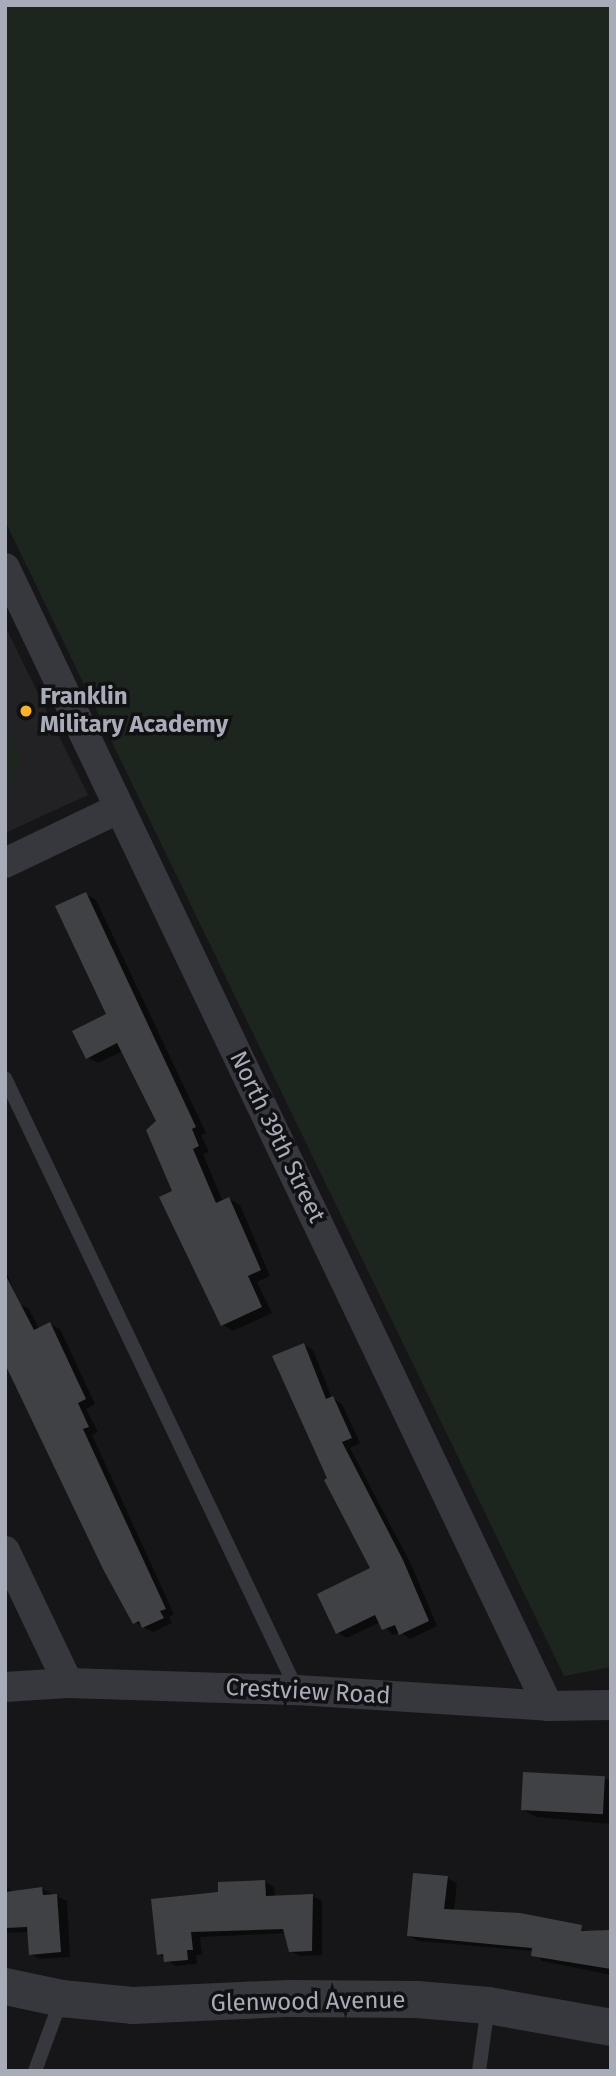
<!DOCTYPE html>
<html>
<head>
<meta charset="utf-8">
<style>
	body { margin:0 }
	#map { position:relative; width:616px; height:2076px; overflow:hidden; background:#161618; font-family:"Fira Sans",sans-serif }
	div>[style] { position:absolute }
	.built>* { inset:0; background:#222225 }
	.green>* { inset:0; background:#1d261e }
	.shadow>* { inset:0; background:#0007 }
	.building>* { inset:0; background:#404145; transform-origin:0 0 }
	.service>* { height:14px; margin:-7px; padding:0 7px; transform-origin:7px; border-radius:7px; background:#36383d }
	.minor>* { height:30px; margin:-15px; padding:0 15px; transform-origin:15px; border-radius:15px; background:#36383d }
	.tertiary>* { height:37px; margin:-18.5px; padding:0 18.5px; transform-origin:18.5px; border-radius:18.5px; background:#36383d }
	.dots>* { width:19px; height:19px; translate:-50% -50%; box-sizing:border-box; border:4px solid #111113; border-radius:50% }
	span { translate:-50% -50%; white-space:nowrap; text-align:center; line-height:1.15; -webkit-text-stroke:7px #111113; paint-order:stroke }
	.poi-label { font-size:24px; color:#a7acb8; font-weight:700 }
	.left { translate:0 -50%; text-align:left }
	.street-label { font-size:24px; color:#a7acb8 }
	.frame { position:absolute; inset:0; border:7px solid #a7acb8; pointer-events:none }
</style>
</head>
<body>
<div id="map">
	<div class="built">
		<div style="clip-path:polygon(5px 626px,88px 795px,5px 833px)"></div>
	</div>
	<div class="green">
		<div style="clip-path:polygon(5px 5px,611px 5px,611px 1667px,564px 1676px,5px 521px)"></div>
		<div style="clip-path:polygon(5px 721px,18px 749px,20px 766px,5px 797px)"></div>
	</div>
	<div class="shadow">
		<div style="clip-path:polygon(85px 894px,96px 900px,206px 1133px,201px 1135px,209px 1152px,203px 1154px,223px 1202px,229px 1199px,240px 1205px,270px 1276px,257px 1282px,272px 1313px,233px 1331px,223px 1325px,174px 1192px,159px 1121px,123px 1051px,98px 1063px,87px 1057px,108px 1015px)"></div>
		<div style="clip-path:polygon(5px 1269px,20px 1304px,29px 1309px,39px 1329px,50px 1324px,60px 1329px,95px 1404px,86px 1409px,98px 1432px,92px 1435px,174px 1614px,169px 1617px,172px 1623px,153px 1632px,134px 1622px,5px 1359px)"></div>
		<div style="clip-path:polygon(304px 1345px,313px 1350px,332px 1398px,342px 1404px,360px 1443px,350px 1448px,412px 1566px,437px 1626px,410px 1639px,400px 1632px,393px 1635px,380px 1622px,347px 1638px,337px 1632px,373px 1569px,330px 1479px)"></div>
		<div style="clip-path:polygon(605px 1778px,611px 1782px,611px 1824px,536px 1817px,522px 1809px)"></div>
		<div style="clip-path:polygon(447px 1878px,457px 1883px,454px 1911px,611px 1934px,611px 1975px,542px 1961px,533px 1951px,418px 1941px,408px 1935px)"></div>
		<div style="clip-path:polygon(264px 1881px,274px 1887px,275px 1898px,313px 1896px,322px 1901px,322px 1955px,300px 1956px,290px 1951px,286px 1933px,200px 1937px,202px 1955px,196px 1955px,197px 1964px,175px 1966px,159px 1954px,220px 1894px)"></div>
		<div style="clip-path:polygon(5px 1887px,17px 1893px,42px 1889px,67px 1901px,70px 1957px,40px 1959px,30px 1954px,29px 1932px,5px 1933px)"></div>
	</div>
	<div class="building">
		<div style="clip-path:polygon(86px 892px,196px 1127px,192px 1129px,199px 1146px,193px 1149px,216px 1203px,229px 1197px,261px 1270px,248px 1276px,262px 1307px,221px 1326px,159px 1197px,172px 1191px,146px 1130px,156px 1121px,117px 1043px,86px 1059px,72px 1031px,106px 1014px,55px 906px)"></div>
		<div style="clip-path:polygon(5px 1274px,34px 1330px,50px 1322px,86px 1399px,78px 1403px,89px 1427px,83px 1429px,166px 1609px,160px 1611px,164px 1618px,142px 1628px,139px 1621px,133px 1624px,103px 1569px,5px 1364px)"></div>
		<div style="clip-path:polygon(304px 1343px,326px 1399px,333px 1396px,352px 1438px,342px 1442px,403px 1560px,429px 1621px,399px 1635px,395px 1625px,382px 1630px,375px 1615px,336px 1634px,317px 1594px,370px 1568px,324px 1480px,327px 1478px,272px 1356px)"></div>
		<div style="left:523px;top:1772px;width:82px;height:38px;rotate:3deg"></div>
		<div style="clip-path:polygon(413px 1873px,448px 1876px,444px 1909px,520px 1913px,582px 1925px,581px 1931px,611px 1930px,611px 1969px,531px 1956px,532px 1948px,407px 1936px)"></div>
		<div style="clip-path:polygon(265px 1880px,266px 1896px,313px 1894px,312px 1951px,289px 1952px,283px 1929px,191px 1932px,193px 1950px,187px 1950px,188px 1960px,164px 1962px,163px 1954px,157px 1955px,151px 1899px,218px 1892px,218px 1882px)"></div>
		<div style="clip-path:polygon(42px 1887px,43px 1895px,57px 1894px,61px 1952px,29px 1955px,27px 1927px,5px 1928px,5px 1892px)"></div>
	</div>
	<div class="service">
		<div style="left:5px;top:1078px;width:678px;rotate:64.49deg"></div>
		<div style="left:35px;top:2071px;width:76px;rotate:-69.9deg"></div>
		<div style="left:479px;top:2071px;width:66px;rotate:-82.1deg"></div>
	</div>
	<div class="minor">
		<div style="left:5px;top:568px;width:1261px;rotate:64.49deg"></div>
		<div style="left:5px;top:863px;width:127px;rotate:-25.6deg"></div>
		<div style="left:5px;top:1551px;width:146px;rotate:64.5deg"></div>
		<div style="left:5px;top:1687px;width:63px;rotate:-3.6deg"></div>
		<div style="left:68px;top:1683px;width:229px;rotate:1.8deg"></div>
		<div style="left:297px;top:1690px;width:252px;rotate:3.6deg"></div>
		<div style="left:548px;top:1706px;width:63px;rotate:-0.9deg"></div>
	</div>
	<div class="tertiary">
		<div style="left:5px;top:1986px;width:57px;rotate:12.1deg"></div>
		<div style="left:61px;top:1998px;width:71px;rotate:5.6deg"></div>
		<div style="left:132px;top:2005px;width:157px;rotate:-2.6deg"></div>
		<div style="left:289px;top:1998px;width:128px;rotate:0.4deg"></div>
		<div style="left:417px;top:1999px;width:71px;rotate:4.8deg"></div>
		<div style="left:488px;top:2005px;width:125px;rotate:10.1deg"></div>
	</div>
	<div class="dots">
		<div style="left:26px;top:711px;background:#fbb22a"></div>
	</div>
	<div class="poi-label">
		<span class="left" style="left:40px;top:711px">Franklin<br>Military Academy</span>
	</div>
	<div class="street-label">
		<span style="left:277px;top:1137px;rotate:64deg">North 39th Street</span>
		<span style="left:308px;top:1692px;rotate:3deg">Crestview Road</span>
		<span style="left:308px;top:2002px;rotate:-1deg">Glenwood Avenue</span>
	</div>
	<div class="frame"></div>
</div>
</body>
</html>
